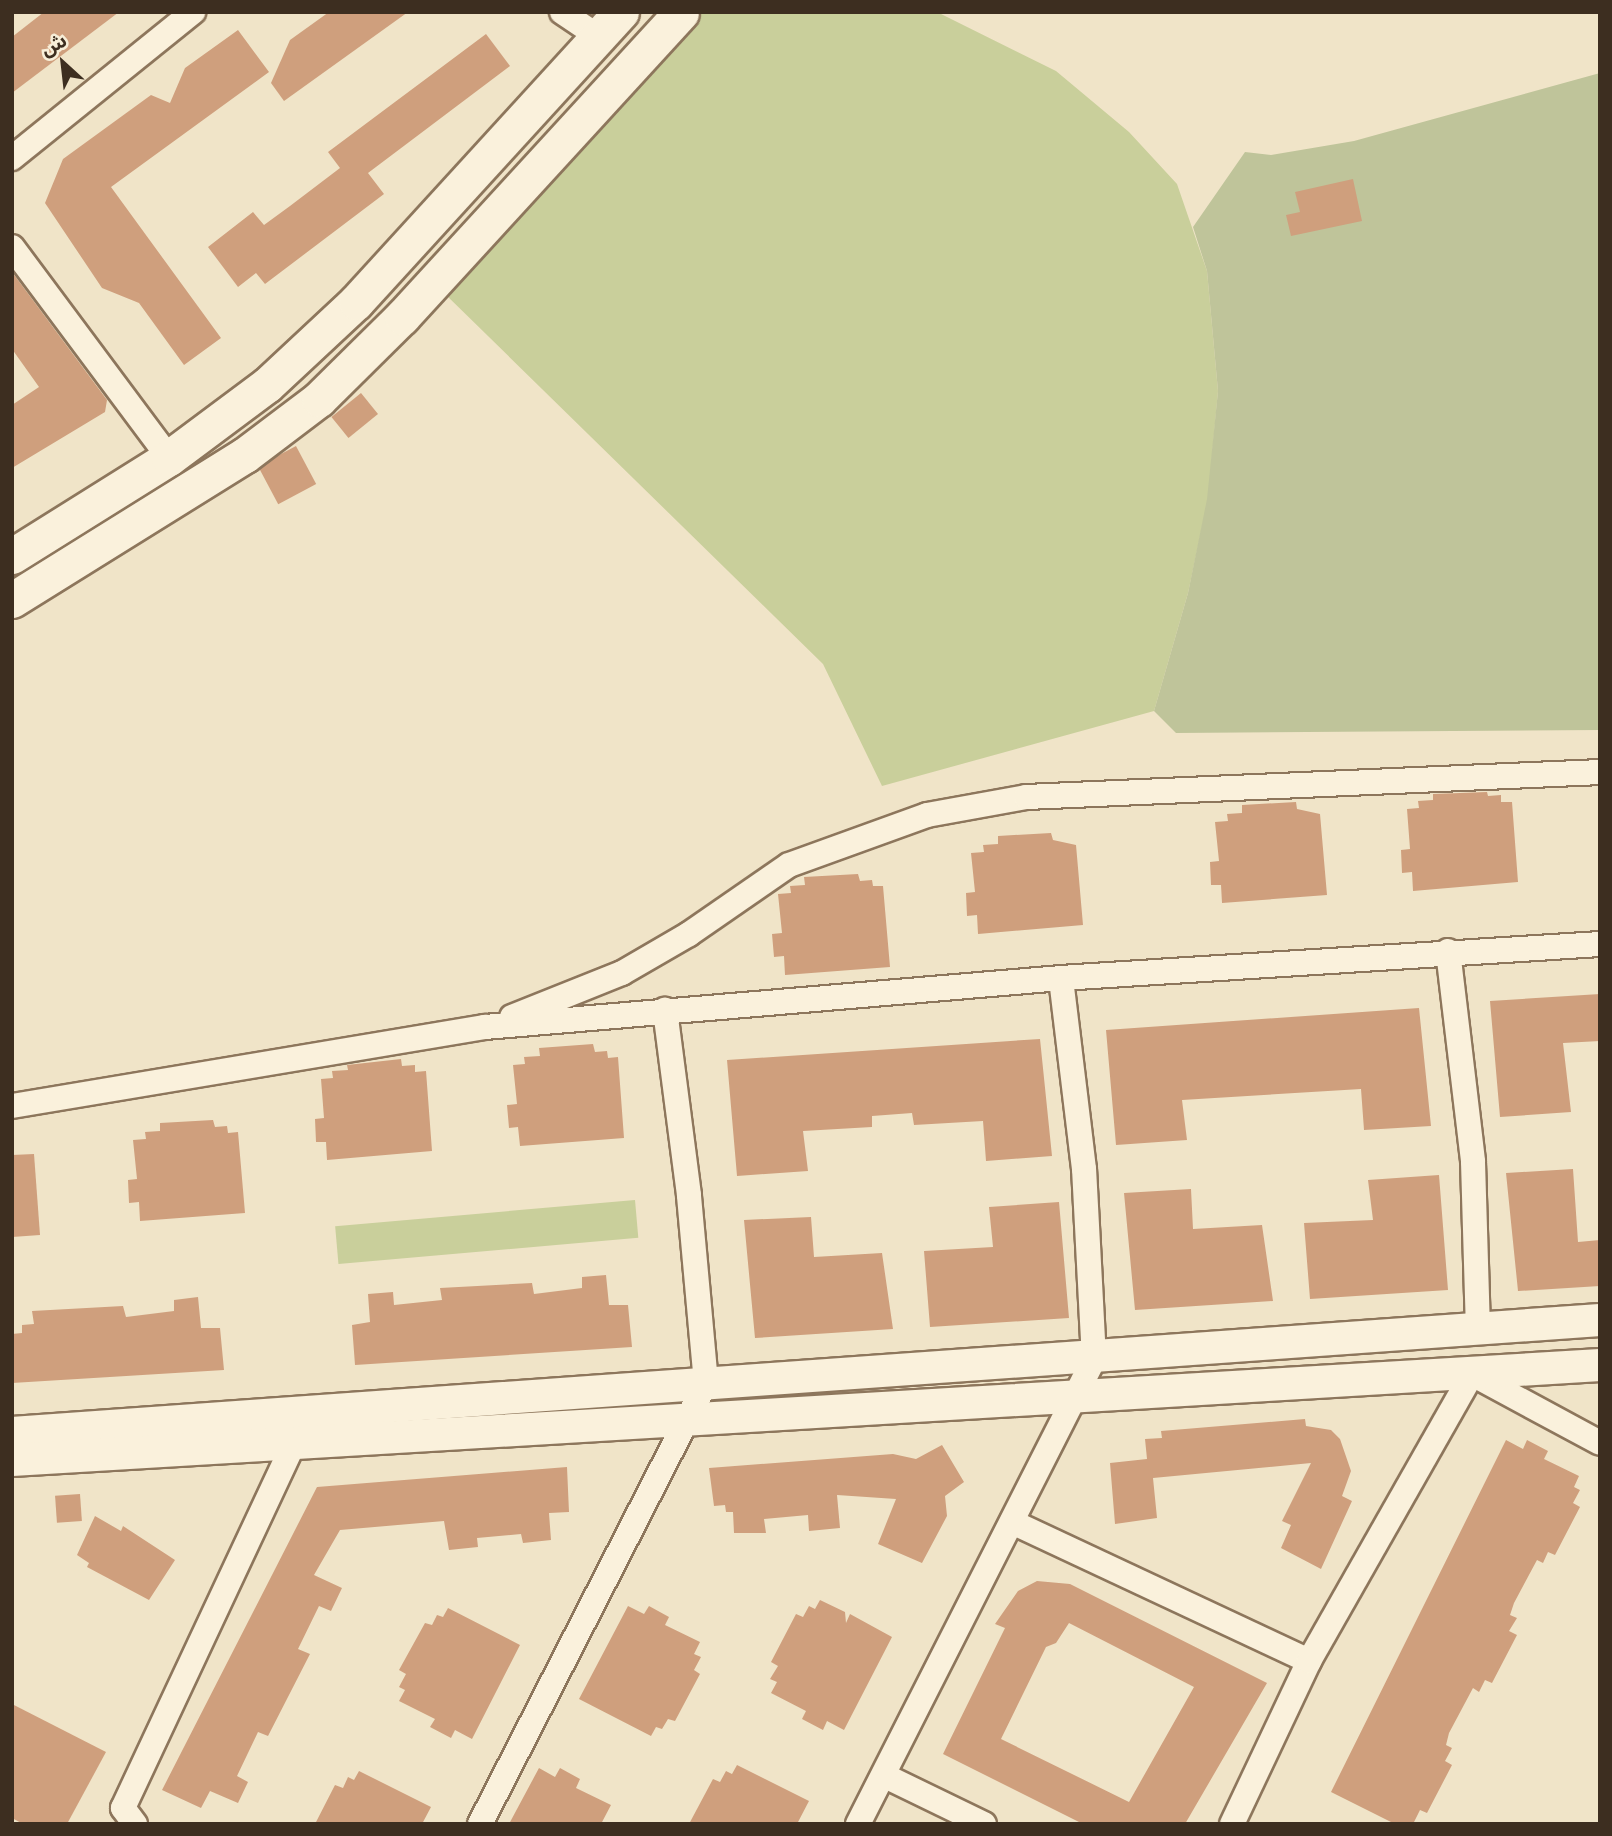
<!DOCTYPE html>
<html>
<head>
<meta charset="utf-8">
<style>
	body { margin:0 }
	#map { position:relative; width:1612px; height:1836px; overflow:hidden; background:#f0e4c8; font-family:"Source Serif 4","Noto Sans Arabic",serif }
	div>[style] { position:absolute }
	.green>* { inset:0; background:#c9cf9b; transform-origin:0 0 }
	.cemetery>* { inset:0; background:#bfc49a }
	.building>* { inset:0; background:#cf9f7d; transform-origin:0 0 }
	.roads { filter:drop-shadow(2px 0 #8d765c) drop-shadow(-2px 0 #8d765c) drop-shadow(0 2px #8d765c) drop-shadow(0 -2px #8d765c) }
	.minor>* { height:24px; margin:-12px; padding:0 12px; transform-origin:12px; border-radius:12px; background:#faf1dc }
	.tertiary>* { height:32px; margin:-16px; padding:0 16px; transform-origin:16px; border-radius:16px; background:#faf1dc }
	.secondary>* { height:35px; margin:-17.5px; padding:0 17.5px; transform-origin:17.5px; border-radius:17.5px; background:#faf1dc }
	span { translate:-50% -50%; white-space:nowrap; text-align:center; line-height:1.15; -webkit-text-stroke:5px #f7eed8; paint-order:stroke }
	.frame { position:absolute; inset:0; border:14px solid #3d2e20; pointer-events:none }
	.north { position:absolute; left:28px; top:28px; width:70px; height:70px; -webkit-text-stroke:5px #f7eed8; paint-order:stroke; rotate:333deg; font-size:19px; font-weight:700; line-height:28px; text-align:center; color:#3d2e20 }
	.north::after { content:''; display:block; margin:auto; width:24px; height:32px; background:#3d2e20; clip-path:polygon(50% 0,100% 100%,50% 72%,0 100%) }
</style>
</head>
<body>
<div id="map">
	<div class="green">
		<div style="clip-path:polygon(703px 12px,937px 12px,1056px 71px,1129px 132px,1177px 184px,1207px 271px,1218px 391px,1208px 499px,1188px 593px,1154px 711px,882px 786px,823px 664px,444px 293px)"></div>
		<div style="left:635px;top:1200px;width:38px;height:301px;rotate:85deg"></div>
	</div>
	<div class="cemetery">
		<div style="clip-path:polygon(1600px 73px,1600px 730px,1176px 733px,1154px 711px,1188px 593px,1207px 499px,1218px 391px,1207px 271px,1193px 227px,1245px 152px,1271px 155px,1354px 141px)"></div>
	</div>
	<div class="building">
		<div style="clip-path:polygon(44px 12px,119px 12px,12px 93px,12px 37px)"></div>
		<div style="clip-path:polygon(329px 12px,408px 12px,284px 101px,271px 83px,290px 40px)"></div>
		<div style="clip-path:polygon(238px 30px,269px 72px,111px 187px,221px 338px,184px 365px,139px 303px,102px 288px,45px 203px,63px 159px,151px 95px,170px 103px,185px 68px)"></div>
		<div style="clip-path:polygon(486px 34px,510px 66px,368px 173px,384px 194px,265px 284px,256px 273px,238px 287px,208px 247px,253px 212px,264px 225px,290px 206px,340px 168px,328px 152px)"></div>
		<div style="clip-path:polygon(1353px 179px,1362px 221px,1291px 236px,1286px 215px,1300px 212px,1295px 192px)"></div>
		<div style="clip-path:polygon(12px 272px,107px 400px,105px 412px,12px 468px,12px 405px,39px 387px,12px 349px)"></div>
		<div style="left:361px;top:393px;width:27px;height:38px;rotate:51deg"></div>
		<div style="left:296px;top:446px;width:43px;height:43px;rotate:62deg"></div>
		<div style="clip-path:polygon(1487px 792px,1488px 796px,1501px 795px,1501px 802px,1512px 802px,1518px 882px,1413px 891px,1412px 872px,1402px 873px,1401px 850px,1410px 849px,1407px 809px,1419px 808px,1418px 801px,1433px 800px,1433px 794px)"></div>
		<div style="clip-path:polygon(1296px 802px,1297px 809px,1320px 814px,1327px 895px,1222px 903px,1221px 885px,1211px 885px,1210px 862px,1219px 861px,1215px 822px,1228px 821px,1227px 814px,1242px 813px,1242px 805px)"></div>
		<div style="clip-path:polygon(1051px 833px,1053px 840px,1076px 845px,1083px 925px,978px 934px,977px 915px,967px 916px,966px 893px,975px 892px,971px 853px,984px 852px,983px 845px,998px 844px,998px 836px)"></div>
		<div style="clip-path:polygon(858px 874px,860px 881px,872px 880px,873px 886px,883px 886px,890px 967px,785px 975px,784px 956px,774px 957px,772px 934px,782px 933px,778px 894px,791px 893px,790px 886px,805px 885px,804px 877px)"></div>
		<div style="clip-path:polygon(1600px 994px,1600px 1041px,1563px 1043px,1571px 1112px,1500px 1117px,1490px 1001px)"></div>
		<div style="clip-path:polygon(1419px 1008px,1431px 1126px,1364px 1130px,1361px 1089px,1182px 1100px,1187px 1140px,1116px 1145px,1106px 1030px)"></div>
		<div style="clip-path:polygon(1040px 1039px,1052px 1156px,986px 1161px,983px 1121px,914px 1125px,912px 1113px,872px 1116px,872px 1127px,803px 1131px,808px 1171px,737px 1176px,727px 1060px)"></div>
		<div style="clip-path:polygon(593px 1044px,595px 1052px,607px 1051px,608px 1058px,618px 1057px,624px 1138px,520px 1146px,518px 1127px,509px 1128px,507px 1105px,517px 1104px,513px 1065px,525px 1064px,524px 1057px,540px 1056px,539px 1048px)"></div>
		<div style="clip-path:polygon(401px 1059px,402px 1066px,415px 1065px,415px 1072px,426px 1071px,432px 1151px,327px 1160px,326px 1142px,316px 1142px,315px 1119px,324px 1118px,321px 1079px,333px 1078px,332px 1071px,348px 1070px,347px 1065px)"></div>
		<div style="clip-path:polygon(213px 1120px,215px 1127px,227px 1126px,228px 1133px,238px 1132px,245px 1213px,140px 1221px,139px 1202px,129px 1203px,128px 1180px,137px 1179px,133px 1140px,146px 1139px,145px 1132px,160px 1131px,160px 1123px)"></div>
		<div style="clip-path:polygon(34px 1154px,40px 1235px,12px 1237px,12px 1155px)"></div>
		<div style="clip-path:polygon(1573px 1169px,1578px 1242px,1600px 1240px,1600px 1286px,1518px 1291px,1506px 1173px)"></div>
		<div style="clip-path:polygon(1439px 1175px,1448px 1290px,1310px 1299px,1304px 1223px,1373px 1220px,1368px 1180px)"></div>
		<div style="clip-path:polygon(1191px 1189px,1193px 1229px,1262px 1225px,1273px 1301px,1135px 1310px,1124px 1193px)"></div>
		<div style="clip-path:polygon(1059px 1202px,1069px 1318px,930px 1327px,924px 1251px,993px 1247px,989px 1207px)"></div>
		<div style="clip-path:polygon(811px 1217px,814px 1257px,882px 1253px,893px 1329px,755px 1338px,744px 1220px)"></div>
		<div style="clip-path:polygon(606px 1275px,609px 1305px,628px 1305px,632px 1347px,355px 1365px,352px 1325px,370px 1322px,368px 1294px,393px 1292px,394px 1305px,442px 1300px,440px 1288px,532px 1283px,534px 1294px,582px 1288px,582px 1277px)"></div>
		<div style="clip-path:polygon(198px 1297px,201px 1328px,220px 1328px,224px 1370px,12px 1383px,12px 1334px,22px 1333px,22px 1325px,34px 1324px,32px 1311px,123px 1306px,126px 1317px,174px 1311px,174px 1300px)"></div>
		<div style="clip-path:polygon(1305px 1419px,1306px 1426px,1331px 1430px,1340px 1439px,1351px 1471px,1342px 1496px,1352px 1501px,1321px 1569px,1281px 1548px,1291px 1525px,1282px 1521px,1311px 1463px,1153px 1478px,1157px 1518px,1115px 1524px,1110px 1463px,1147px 1459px,1145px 1439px,1162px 1438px,1161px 1431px)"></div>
		<div style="clip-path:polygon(1506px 1440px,1523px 1449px,1527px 1440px,1548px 1451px,1544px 1459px,1579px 1476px,1574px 1487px,1580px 1490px,1573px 1503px,1580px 1507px,1555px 1555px,1548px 1552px,1543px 1563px,1537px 1560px,1514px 1603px,1510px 1615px,1517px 1618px,1509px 1631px,1517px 1635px,1492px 1683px,1485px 1680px,1479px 1692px,1473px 1688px,1449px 1733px,1446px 1745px,1452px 1748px,1445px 1761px,1452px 1765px,1427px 1813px,1420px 1810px,1413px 1824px,1395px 1824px,1331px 1792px)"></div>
		<div style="clip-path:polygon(942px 1445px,964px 1482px,945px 1496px,947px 1516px,922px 1563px,878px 1544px,896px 1499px,837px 1495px,840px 1528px,809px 1531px,808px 1515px,764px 1519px,766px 1533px,734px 1533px,733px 1512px,726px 1512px,725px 1505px,714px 1506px,709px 1468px,893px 1454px,916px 1459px)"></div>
		<div style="clip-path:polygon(567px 1467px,569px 1512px,549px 1513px,551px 1540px,523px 1543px,521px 1534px,477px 1538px,478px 1547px,449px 1550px,444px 1521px,340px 1530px,314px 1575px,342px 1588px,331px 1611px,319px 1606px,298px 1649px,310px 1654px,268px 1736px,258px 1732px,237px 1776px,248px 1782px,238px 1803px,210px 1791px,201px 1808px,162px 1790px,317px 1487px)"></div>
		<div style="left:80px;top:1494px;width:27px;height:25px;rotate:86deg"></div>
		<div style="clip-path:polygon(95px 1516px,121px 1531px,123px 1526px,175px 1560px,149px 1600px,87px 1567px,89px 1563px,77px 1555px)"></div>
		<div style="clip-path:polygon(evenodd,1037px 1581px,1070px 1584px,1267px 1683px,1185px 1824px,1083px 1824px,943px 1754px,1005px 1628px,995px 1624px,1018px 1591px,1037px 1581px,1069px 1623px,1194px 1687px,1129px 1802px,1001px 1739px,1046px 1647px,1056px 1643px,1069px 1623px)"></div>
		<div style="clip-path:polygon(820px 1600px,845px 1612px,846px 1623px,850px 1614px,892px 1637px,844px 1730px,827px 1721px,823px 1730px,802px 1719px,806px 1711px,771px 1693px,777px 1682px,770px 1679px,778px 1666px,771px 1662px,796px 1614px,803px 1617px,809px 1606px,815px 1609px)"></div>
		<div style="clip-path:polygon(628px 1606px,644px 1614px,649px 1606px,669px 1617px,665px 1625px,700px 1642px,694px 1654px,701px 1657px,694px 1670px,700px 1674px,675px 1721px,668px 1719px,662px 1729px,656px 1727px,651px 1736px,579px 1699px)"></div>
		<div style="clip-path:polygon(448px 1608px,520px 1645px,472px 1739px,455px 1730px,451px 1738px,430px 1727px,435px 1719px,399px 1701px,405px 1690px,399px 1687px,406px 1674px,399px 1670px,425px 1623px,432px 1625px,437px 1615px,443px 1617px)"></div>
		<div style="clip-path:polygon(12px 1704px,106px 1752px,67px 1824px,23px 1824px,12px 1818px)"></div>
		<div style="clip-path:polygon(737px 1765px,809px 1801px,797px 1824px,689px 1824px,713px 1779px,720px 1782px,726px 1771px,732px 1774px)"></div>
		<div style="clip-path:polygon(539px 1768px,555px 1777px,560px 1768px,580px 1779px,576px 1788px,611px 1805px,601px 1824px,509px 1824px)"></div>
		<div style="clip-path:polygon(359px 1771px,431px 1807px,422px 1824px,315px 1824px,335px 1785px,343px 1788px,348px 1777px,354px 1780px)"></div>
	</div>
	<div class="roads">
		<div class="minor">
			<div style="left:562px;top:12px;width:45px;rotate:34deg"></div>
			<div style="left:12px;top:158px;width:233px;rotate:-38.9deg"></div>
			<div style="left:12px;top:247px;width:263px;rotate:53.3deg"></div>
			<div style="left:1448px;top:951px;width:212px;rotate:83.2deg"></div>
			<div style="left:1473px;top:1162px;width:166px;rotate:88.3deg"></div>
			<div style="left:512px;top:1017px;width:118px;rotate:-21.8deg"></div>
			<div style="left:622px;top:973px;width:78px;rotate:-30.2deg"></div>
			<div style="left:689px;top:934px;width:121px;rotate:-34.6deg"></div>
			<div style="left:789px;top:865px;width:147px;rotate:-19.9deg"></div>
			<div style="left:927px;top:815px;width:101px;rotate:-10.3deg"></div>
			<div style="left:1026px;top:797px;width:575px;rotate:-2.49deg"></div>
			<div style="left:12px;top:1106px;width:480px;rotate:-9.5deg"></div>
			<div style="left:485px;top:1027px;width:578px;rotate:-4.86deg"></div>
			<div style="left:1061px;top:978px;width:540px;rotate:-3.61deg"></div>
			<div style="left:1012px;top:1522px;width:328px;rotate:25.1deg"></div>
			<div style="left:885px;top:1776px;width:110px;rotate:25.9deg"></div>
			<div style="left:135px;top:1824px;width:20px;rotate:-127deg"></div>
			<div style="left:123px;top:1808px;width:417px;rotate:-64.9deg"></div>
			<div style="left:480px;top:1824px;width:496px;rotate:-62.9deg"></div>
			<div style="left:706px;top:1383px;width:189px;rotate:-95.2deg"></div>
			<div style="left:689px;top:1195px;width:187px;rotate:-97.4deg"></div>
			<div style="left:858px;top:1824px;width:521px;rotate:-63.09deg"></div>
			<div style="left:1094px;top:1359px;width:190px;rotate:-93deg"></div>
			<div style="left:1084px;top:1169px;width:192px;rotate:-96.9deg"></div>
			<div style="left:1232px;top:1824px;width:180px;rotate:-64.7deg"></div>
			<div style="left:1309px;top:1661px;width:330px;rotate:-60.4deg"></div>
			<div style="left:1472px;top:1374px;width:145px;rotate:28.3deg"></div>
		</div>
		<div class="tertiary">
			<div style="left:12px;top:1433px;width:1592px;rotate:-4.07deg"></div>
			<div style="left:12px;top:1460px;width:1591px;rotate:-3.42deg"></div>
		</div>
		<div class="secondary">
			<div style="left:12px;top:556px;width:185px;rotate:-32deg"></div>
			<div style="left:169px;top:458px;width:122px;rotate:-36.7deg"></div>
			<div style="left:267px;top:385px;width:122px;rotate:-43deg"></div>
			<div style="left:356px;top:302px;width:393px;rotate:-47.6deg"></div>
			<div style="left:12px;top:600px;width:274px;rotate:-31.9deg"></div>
			<div style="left:245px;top:455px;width:93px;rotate:-37.1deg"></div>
			<div style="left:319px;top:399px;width:117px;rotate:-44.7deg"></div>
			<div style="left:402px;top:317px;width:413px;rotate:-47.5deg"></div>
		</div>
	</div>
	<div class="frame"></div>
	<div class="north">ش</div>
</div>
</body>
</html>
